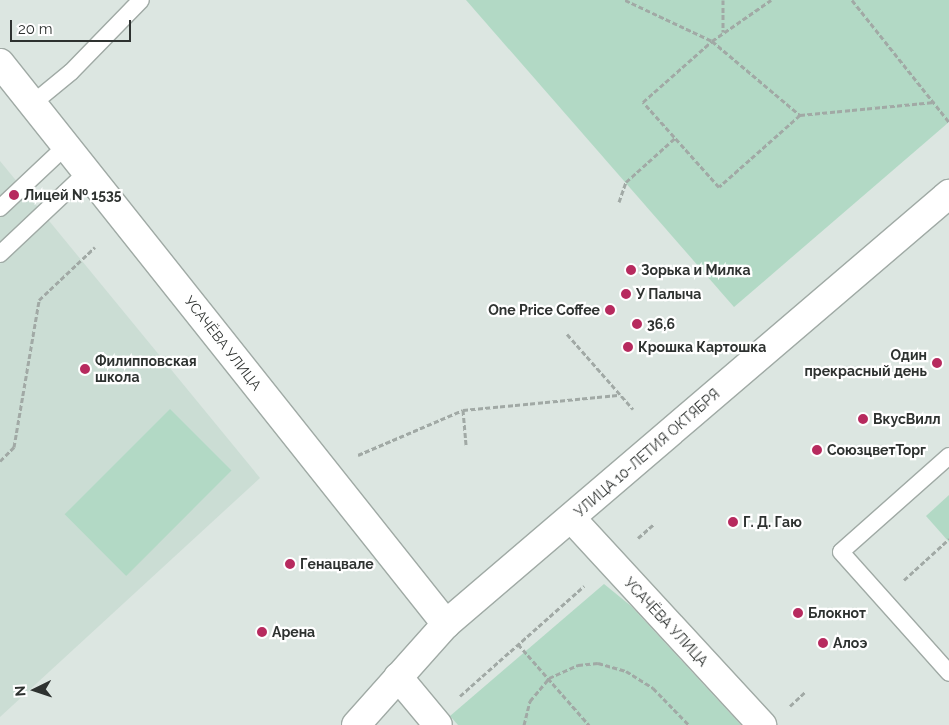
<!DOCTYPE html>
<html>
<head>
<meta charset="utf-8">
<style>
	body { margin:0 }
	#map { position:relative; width:949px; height:725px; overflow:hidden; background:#dce6e1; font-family:Raleway,sans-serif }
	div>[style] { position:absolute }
	.built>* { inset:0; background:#cbddd4 }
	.green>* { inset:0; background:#b2d9c5; transform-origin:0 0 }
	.path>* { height:3px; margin-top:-1.5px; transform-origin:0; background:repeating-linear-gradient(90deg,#a1a9a5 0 5px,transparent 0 7.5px) }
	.roads { filter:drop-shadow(1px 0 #a0aaa5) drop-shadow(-1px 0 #a0aaa5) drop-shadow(0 1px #a0aaa5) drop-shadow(0 -1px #a0aaa5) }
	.service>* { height:16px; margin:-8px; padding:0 8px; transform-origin:8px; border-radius:8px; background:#fff }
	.minor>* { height:28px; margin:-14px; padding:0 14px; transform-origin:14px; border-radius:14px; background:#fff }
	.tertiary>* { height:28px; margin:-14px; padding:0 14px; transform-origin:14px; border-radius:14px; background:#fff }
	.dots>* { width:14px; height:14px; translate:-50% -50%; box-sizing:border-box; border:2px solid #fff; border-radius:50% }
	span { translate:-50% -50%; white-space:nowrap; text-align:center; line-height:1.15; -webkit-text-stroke:4.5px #fff; paint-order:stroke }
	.poi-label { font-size:14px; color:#2e3230; font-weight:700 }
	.left { translate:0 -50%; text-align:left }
	.right { translate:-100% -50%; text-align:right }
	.street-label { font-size:14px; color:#2e3230 }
	.north { position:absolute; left:10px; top:665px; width:50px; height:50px; -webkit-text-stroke:4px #fff; paint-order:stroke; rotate:266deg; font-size:14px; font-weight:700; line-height:20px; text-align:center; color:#2e3230 }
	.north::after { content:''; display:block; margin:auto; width:18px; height:22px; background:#2e3230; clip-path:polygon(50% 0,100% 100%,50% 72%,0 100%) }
	.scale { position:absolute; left:10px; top:20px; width:121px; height:22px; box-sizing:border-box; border:2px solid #2e3230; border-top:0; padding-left:6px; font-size:15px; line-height:18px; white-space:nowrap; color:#2e3230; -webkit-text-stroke:4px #fff; paint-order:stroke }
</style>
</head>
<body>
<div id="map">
	<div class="built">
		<div style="clip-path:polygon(0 161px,260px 478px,0 717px)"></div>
	</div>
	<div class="green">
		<div style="clip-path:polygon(466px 0,949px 0,949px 122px,734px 307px)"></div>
		<div style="left:170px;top:409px;width:87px;height:149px;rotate:45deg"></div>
		<div style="clip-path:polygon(949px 495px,949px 542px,926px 516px)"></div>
		<div style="clip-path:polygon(604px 584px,631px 606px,741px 725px,458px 725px,450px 716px)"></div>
	</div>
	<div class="path">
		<div style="left:625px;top:0;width:96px;rotate:25.2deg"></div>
		<div style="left:712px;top:41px;width:115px;rotate:40.1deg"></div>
		<div style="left:800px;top:115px;width:108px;rotate:138.4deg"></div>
		<div style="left:719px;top:187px;width:114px;rotate:-131.8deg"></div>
		<div style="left:643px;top:102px;width:92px;rotate:-41.5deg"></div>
		<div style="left:712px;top:41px;width:72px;rotate:-34.8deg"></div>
		<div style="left:723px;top:0;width:32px;rotate:90deg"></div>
		<div style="left:852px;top:0;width:156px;rotate:51.5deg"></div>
		<div style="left:800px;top:115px;width:135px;rotate:-5.5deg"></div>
		<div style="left:619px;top:202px;width:21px;rotate:-71deg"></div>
		<div style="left:626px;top:182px;width:66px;rotate:-41.9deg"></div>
		<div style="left:567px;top:334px;width:100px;rotate:48.7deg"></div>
		<div style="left:463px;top:410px;width:35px;rotate:85deg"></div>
		<div style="left:358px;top:455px;width:114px;rotate:-23.2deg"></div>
		<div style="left:463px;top:410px;width:158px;rotate:-5.5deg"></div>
		<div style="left:0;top:461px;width:20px;rotate:-45deg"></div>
		<div style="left:14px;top:447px;width:149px;rotate:-80.3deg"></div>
		<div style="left:39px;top:300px;width:77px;rotate:-43.4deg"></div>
		<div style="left:638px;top:538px;width:21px;rotate:-41deg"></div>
		<div style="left:904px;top:580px;width:61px;rotate:-42.3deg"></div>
		<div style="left:518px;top:644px;width:108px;rotate:48.8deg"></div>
		<div style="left:460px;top:696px;width:166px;rotate:-41.6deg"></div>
		<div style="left:790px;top:706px;width:22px;rotate:-43deg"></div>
		<div style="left:524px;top:725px;width:25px;rotate:-76deg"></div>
		<div style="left:530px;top:701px;width:30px;rotate:-50deg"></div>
		<div style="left:549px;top:678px;width:32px;rotate:-24deg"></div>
		<div style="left:578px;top:665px;width:20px;rotate:-6deg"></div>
		<div style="left:598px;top:663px;width:29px;rotate:16deg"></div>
		<div style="left:626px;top:671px;width:32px;rotate:32deg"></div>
		<div style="left:653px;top:688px;width:52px;rotate:45.8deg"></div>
	</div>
	<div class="roads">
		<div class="service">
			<div style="left:32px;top:104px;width:50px;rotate:-39.4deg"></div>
			<div style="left:71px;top:72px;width:100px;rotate:-45.8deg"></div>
			<div style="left:0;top:208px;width:91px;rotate:-43.2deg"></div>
			<div style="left:0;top:254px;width:120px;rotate:-43.3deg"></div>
			<div style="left:949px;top:456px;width:144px;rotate:138.4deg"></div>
			<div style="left:841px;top:552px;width:162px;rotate:48.2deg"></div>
		</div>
		<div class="minor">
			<div style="left:398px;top:677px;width:62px;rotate:50.2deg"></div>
		</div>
		<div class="tertiary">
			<div style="left:0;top:63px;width:717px;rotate:51.51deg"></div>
			<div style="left:571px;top:518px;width:282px;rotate:47.3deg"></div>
			<div style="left:356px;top:725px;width:135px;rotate:-48.3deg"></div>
			<div style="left:446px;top:624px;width:662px;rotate:-40.53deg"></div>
		</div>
	</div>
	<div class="dots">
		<div style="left:14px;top:195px;background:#b72a5e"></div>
		<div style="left:631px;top:270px;background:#b72a5e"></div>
		<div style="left:626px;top:294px;background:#b72a5e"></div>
		<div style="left:610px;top:310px;background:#b72a5e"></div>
		<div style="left:637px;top:324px;background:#b72a5e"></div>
		<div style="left:628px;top:347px;background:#b72a5e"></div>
		<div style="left:937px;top:363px;background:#b72a5e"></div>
		<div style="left:85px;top:369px;background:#b72a5e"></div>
		<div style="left:863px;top:419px;background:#b72a5e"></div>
		<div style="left:817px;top:450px;background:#b72a5e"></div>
		<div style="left:733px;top:522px;background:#b72a5e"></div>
		<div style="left:290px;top:564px;background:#b72a5e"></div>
		<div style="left:798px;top:613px;background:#b72a5e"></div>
		<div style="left:262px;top:632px;background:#b72a5e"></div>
		<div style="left:823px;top:643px;background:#b72a5e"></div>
	</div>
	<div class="poi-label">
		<span class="left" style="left:24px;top:195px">Лицей № 1535</span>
		<span class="left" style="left:641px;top:270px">Зорька и Милка</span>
		<span class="left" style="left:636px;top:294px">У Палыча</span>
		<span class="right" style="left:600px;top:310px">One Price Coffee</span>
		<span class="left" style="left:647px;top:324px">36,6</span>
		<span class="left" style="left:638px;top:347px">Крошка Картошка</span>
		<span class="right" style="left:927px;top:363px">Один<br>прекрасный день</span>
		<span class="left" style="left:95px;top:369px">Филипповская<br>школа</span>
		<span class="left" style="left:873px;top:419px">ВкусВилл</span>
		<span class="left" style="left:827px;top:450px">СоюзцветТорг</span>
		<span class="left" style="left:743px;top:522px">Г. Д. Гаю</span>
		<span class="left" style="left:300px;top:564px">Генацвале</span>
		<span class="left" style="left:808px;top:613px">Блокнот</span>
		<span class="left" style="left:272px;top:632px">Арена</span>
		<span class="left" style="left:833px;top:643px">Алоэ</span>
	</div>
	<div class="street-label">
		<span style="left:223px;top:343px;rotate:52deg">УСАЧЁВА УЛИЦА</span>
		<span style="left:647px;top:453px;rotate:-41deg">УЛИЦА 10-ЛЕТИЯ ОКТЯБРЯ</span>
		<span style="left:666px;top:622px;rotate:47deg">УСАЧЁВА УЛИЦА</span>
	</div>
	<div class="north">N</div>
	<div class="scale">20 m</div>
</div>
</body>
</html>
